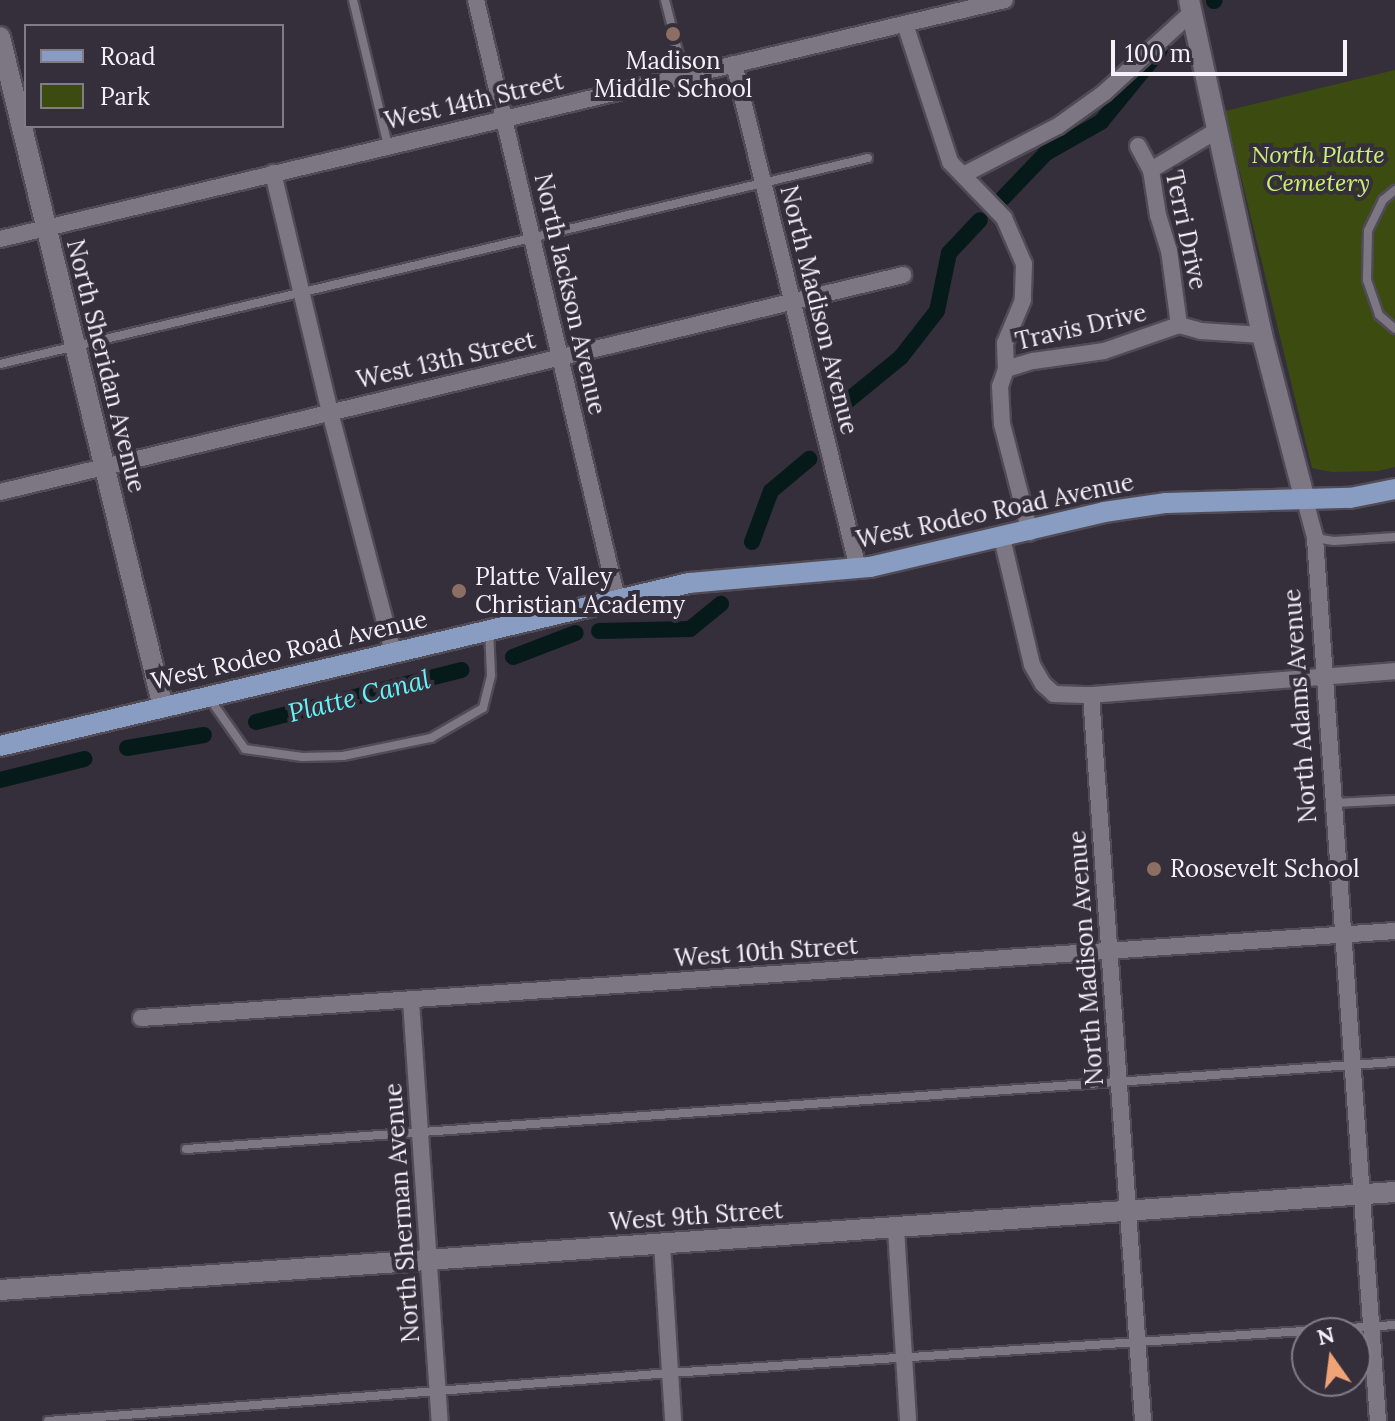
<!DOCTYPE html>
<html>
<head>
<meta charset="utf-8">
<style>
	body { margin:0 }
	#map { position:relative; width:1395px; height:1421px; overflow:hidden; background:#342f3b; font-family:Lora,serif }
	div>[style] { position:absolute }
	.green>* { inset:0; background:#3c4c11 }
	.canal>* { height:16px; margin:-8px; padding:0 8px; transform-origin:8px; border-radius:8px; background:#071a1a }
	.roads { filter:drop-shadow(2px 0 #504b55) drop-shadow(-2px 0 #504b55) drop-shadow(0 2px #504b55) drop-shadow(0 -2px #504b55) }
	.service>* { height:8px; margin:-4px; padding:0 4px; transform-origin:4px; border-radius:4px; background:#7d7784 }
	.minor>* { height:16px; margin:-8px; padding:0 8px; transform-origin:8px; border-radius:8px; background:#7d7784 }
	.tertiary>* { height:20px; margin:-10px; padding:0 10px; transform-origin:10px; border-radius:10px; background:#7d7784 }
	.primary>* { height:20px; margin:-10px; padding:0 10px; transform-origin:10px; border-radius:10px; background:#899dc3 }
	.dots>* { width:22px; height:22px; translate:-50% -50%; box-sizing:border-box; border:4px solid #342f3b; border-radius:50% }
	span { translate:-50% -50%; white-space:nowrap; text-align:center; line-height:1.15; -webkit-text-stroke:8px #342f3b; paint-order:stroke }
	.poi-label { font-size:24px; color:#f4f1f8 }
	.left { translate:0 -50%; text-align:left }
	.street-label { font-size:24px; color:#f4f1f8 }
	.park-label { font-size:24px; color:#cbef77; font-style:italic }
	.water-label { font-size:26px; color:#65f3f7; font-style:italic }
	.legend { position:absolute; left:24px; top:24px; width:260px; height:104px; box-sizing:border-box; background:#342f3b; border:2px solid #817d87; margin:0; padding:10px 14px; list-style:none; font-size:24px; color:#f4f1f8 }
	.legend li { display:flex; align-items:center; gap:16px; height:40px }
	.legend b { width:40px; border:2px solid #817d87 }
	.north { position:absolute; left:1291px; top:1317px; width:80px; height:80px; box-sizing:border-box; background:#342f3b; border:2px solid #817d87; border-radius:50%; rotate:346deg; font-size:22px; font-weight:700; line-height:32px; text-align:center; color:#f4f1f8 }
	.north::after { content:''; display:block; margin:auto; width:28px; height:36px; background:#efa377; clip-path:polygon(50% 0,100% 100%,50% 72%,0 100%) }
	.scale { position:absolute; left:1111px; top:40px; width:236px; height:36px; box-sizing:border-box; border:4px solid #f4f1f8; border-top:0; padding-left:10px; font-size:24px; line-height:28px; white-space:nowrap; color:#f4f1f8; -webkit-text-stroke:6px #342f3b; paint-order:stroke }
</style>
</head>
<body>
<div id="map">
	<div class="green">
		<div style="clip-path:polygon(1395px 70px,1395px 467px,1378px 471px,1332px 472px,1312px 468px,1225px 111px)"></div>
	</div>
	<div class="canal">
		<div style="left:1214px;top:1px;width:1px;rotate:-45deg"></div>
		<div style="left:1003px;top:198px;width:62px;rotate:-46.3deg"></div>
		<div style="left:1046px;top:153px;width:63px;rotate:-29.4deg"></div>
		<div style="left:1101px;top:122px;width:93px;rotate:-50.7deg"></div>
		<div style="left:840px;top:407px;width:79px;rotate:-39.3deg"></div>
		<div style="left:901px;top:357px;width:58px;rotate:-52deg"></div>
		<div style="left:937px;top:311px;width:59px;rotate:-78.3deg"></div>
		<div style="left:949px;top:253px;width:45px;rotate:-46.8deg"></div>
		<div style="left:752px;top:542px;width:54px;rotate:-69.6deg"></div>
		<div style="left:771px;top:491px;width:50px;rotate:-40.1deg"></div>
		<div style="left:599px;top:631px;width:91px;rotate:-1.3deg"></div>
		<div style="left:690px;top:629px;width:40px;rotate:-39deg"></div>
		<div style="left:513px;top:657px;width:67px;rotate:-20.9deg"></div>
		<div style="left:256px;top:722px;width:212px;rotate:-14.2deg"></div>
		<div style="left:127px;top:748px;width:78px;rotate:-9.6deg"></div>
		<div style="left:0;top:780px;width:87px;rotate:-14deg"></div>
	</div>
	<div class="roads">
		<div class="service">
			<div style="left:353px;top:0;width:150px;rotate:76.5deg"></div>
			<div style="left:665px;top:0;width:77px;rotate:75.8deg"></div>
			<div style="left:1395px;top:190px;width:16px;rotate:140deg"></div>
			<div style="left:1383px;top:200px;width:34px;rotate:116deg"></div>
			<div style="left:1368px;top:231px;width:49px;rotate:91.2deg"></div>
			<div style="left:1367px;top:280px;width:37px;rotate:71deg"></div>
			<div style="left:1379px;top:315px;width:21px;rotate:41deg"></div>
			<div style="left:0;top:364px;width:892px;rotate:-13.35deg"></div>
			<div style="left:1315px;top:538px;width:19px;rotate:9deg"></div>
			<div style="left:1334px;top:541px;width:61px;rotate:-3.8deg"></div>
			<div style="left:209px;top:698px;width:62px;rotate:54.8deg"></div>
			<div style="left:245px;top:749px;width:58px;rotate:8deg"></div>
			<div style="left:302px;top:757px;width:41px;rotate:-1.4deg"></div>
			<div style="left:343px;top:756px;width:90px;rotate:-11.6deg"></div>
			<div style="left:431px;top:738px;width:60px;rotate:-30deg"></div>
			<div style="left:483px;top:708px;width:34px;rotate:-76deg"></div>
			<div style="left:491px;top:675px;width:45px;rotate:-92.5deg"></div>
			<div style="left:1334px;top:803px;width:61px;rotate:-2.8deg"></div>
			<div style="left:186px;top:1149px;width:1212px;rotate:-4.12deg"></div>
			<div style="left:48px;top:1421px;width:624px;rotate:-4.41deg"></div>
			<div style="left:670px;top:1373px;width:727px;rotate:-3.79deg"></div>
		</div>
		<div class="minor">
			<div style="left:476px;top:0;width:615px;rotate:76.75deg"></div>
			<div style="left:905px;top:24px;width:145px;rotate:71.9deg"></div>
			<div style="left:950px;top:162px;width:78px;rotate:46deg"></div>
			<div style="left:1004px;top:218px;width:50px;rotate:66.5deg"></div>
			<div style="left:1024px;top:264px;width:36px;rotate:92deg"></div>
			<div style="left:1023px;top:300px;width:47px;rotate:112.7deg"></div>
			<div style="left:1005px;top:343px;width:26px;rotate:88deg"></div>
			<div style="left:1006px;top:369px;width:18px;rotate:109deg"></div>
			<div style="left:1000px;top:386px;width:38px;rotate:87deg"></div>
			<div style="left:1002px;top:424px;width:112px;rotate:75.5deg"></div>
			<div style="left:734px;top:64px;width:519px;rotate:76.18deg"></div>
			<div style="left:1138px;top:146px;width:27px;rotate:62deg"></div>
			<div style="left:1151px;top:170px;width:46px;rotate:81.2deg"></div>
			<div style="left:1158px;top:215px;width:37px;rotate:73deg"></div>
			<div style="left:1169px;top:250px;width:76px;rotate:82.4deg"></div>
			<div style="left:1151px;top:170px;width:76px;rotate:-31deg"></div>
			<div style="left:273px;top:173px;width:246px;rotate:76.6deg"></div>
			<div style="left:330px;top:412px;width:248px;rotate:75.3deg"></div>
			<div style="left:963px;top:175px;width:107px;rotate:-27.3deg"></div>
			<div style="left:1058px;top:126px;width:57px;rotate:-35.7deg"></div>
			<div style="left:1104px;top:93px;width:118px;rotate:-42.6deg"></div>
			<div style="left:0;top:239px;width:1033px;rotate:-13.38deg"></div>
			<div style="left:1006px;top:369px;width:28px;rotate:-17deg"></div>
			<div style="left:1033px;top:361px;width:72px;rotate:-8deg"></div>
			<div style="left:1104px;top:351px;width:79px;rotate:-19.1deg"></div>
			<div style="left:1179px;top:325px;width:23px;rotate:15deg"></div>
			<div style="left:1201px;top:331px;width:61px;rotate:3.8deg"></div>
			<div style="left:0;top:492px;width:929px;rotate:-13.51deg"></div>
			<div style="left:1305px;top:500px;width:39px;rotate:75deg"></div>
			<div style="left:1315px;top:538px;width:885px;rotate:85.92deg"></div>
			<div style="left:1002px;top:538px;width:130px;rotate:76.7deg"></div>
			<div style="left:1032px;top:665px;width:22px;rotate:60deg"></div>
			<div style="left:1043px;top:684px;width:15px;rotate:42deg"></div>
			<div style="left:1054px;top:694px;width:37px;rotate:2deg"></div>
			<div style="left:1091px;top:695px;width:728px;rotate:85.9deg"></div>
			<div style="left:1091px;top:695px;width:305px;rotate:-4.5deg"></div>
			<div style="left:411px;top:1001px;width:421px;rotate:86.1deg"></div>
			<div style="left:141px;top:1018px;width:1257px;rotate:-3.97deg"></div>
			<div style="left:896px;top:1229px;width:192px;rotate:86.4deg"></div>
			<div style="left:662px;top:1244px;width:177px;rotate:86.4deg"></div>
		</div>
		<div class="tertiary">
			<div style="left:1189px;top:0;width:343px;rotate:77.7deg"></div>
			<div style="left:1262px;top:335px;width:171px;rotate:75.4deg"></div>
			<div style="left:0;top:37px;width:690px;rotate:76.33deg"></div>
			<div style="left:0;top:1290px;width:1398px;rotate:-4.02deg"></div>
		</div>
		<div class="primary">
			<div style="left:0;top:746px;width:708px;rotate:-13.31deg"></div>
			<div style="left:689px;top:583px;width:182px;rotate:-5.1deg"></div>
			<div style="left:870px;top:567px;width:240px;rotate:-13.2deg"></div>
			<div style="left:1104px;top:512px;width:63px;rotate:-8.3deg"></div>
			<div style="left:1166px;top:503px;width:184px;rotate:-1.6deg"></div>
			<div style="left:1350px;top:498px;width:46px;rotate:-11.3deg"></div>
		</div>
	</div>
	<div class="dots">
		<div style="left:673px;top:34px;background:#8d6e63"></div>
		<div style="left:459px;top:591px;background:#8d6e63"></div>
		<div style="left:1154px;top:869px;background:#8d6e63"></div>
	</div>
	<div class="poi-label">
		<span style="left:673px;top:75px">Madison<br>Middle School</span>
		<span class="left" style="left:475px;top:591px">Platte Valley<br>Christian Academy</span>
		<span class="left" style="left:1170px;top:869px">Roosevelt School</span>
	</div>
	<div class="street-label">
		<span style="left:474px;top:101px;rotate:-13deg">West 14th Street</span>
		<span style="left:1186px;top:230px;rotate:78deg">Terri Drive</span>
		<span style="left:570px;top:294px;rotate:77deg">North Jackson Avenue</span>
		<span style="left:819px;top:310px;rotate:76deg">North Madison Avenue</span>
		<span style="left:1081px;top:327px;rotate:-13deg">Travis Drive</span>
		<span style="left:446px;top:360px;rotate:-13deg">West 13th Street</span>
		<span style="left:106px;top:366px;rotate:76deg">North Sheridan Avenue</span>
		<span style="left:995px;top:511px;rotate:-12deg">West Rodeo Road Avenue</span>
		<span style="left:289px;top:650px;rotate:-13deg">West Rodeo Road Avenue</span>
		<span style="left:1300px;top:706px;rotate:-94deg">North Adams Avenue</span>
		<span style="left:766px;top:952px;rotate:-4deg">West 10th Street</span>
		<span style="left:1086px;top:958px;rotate:-94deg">North Madison Avenue</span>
		<span style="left:402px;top:1213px;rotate:-94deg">North Sherman Avenue</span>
		<span style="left:696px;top:1216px;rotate:-4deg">West 9th Street</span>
	</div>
	<div class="park-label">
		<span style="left:1318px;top:169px">North Platte<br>Cemetery</span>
	</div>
	<div class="water-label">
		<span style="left:359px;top:696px;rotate:-14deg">Platte Canal</span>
	</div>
	<ul class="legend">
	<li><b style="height:10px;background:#899dc3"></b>Road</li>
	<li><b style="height:22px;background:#3c4c11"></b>Park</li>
	</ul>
	<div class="north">N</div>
	<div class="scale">100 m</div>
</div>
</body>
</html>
